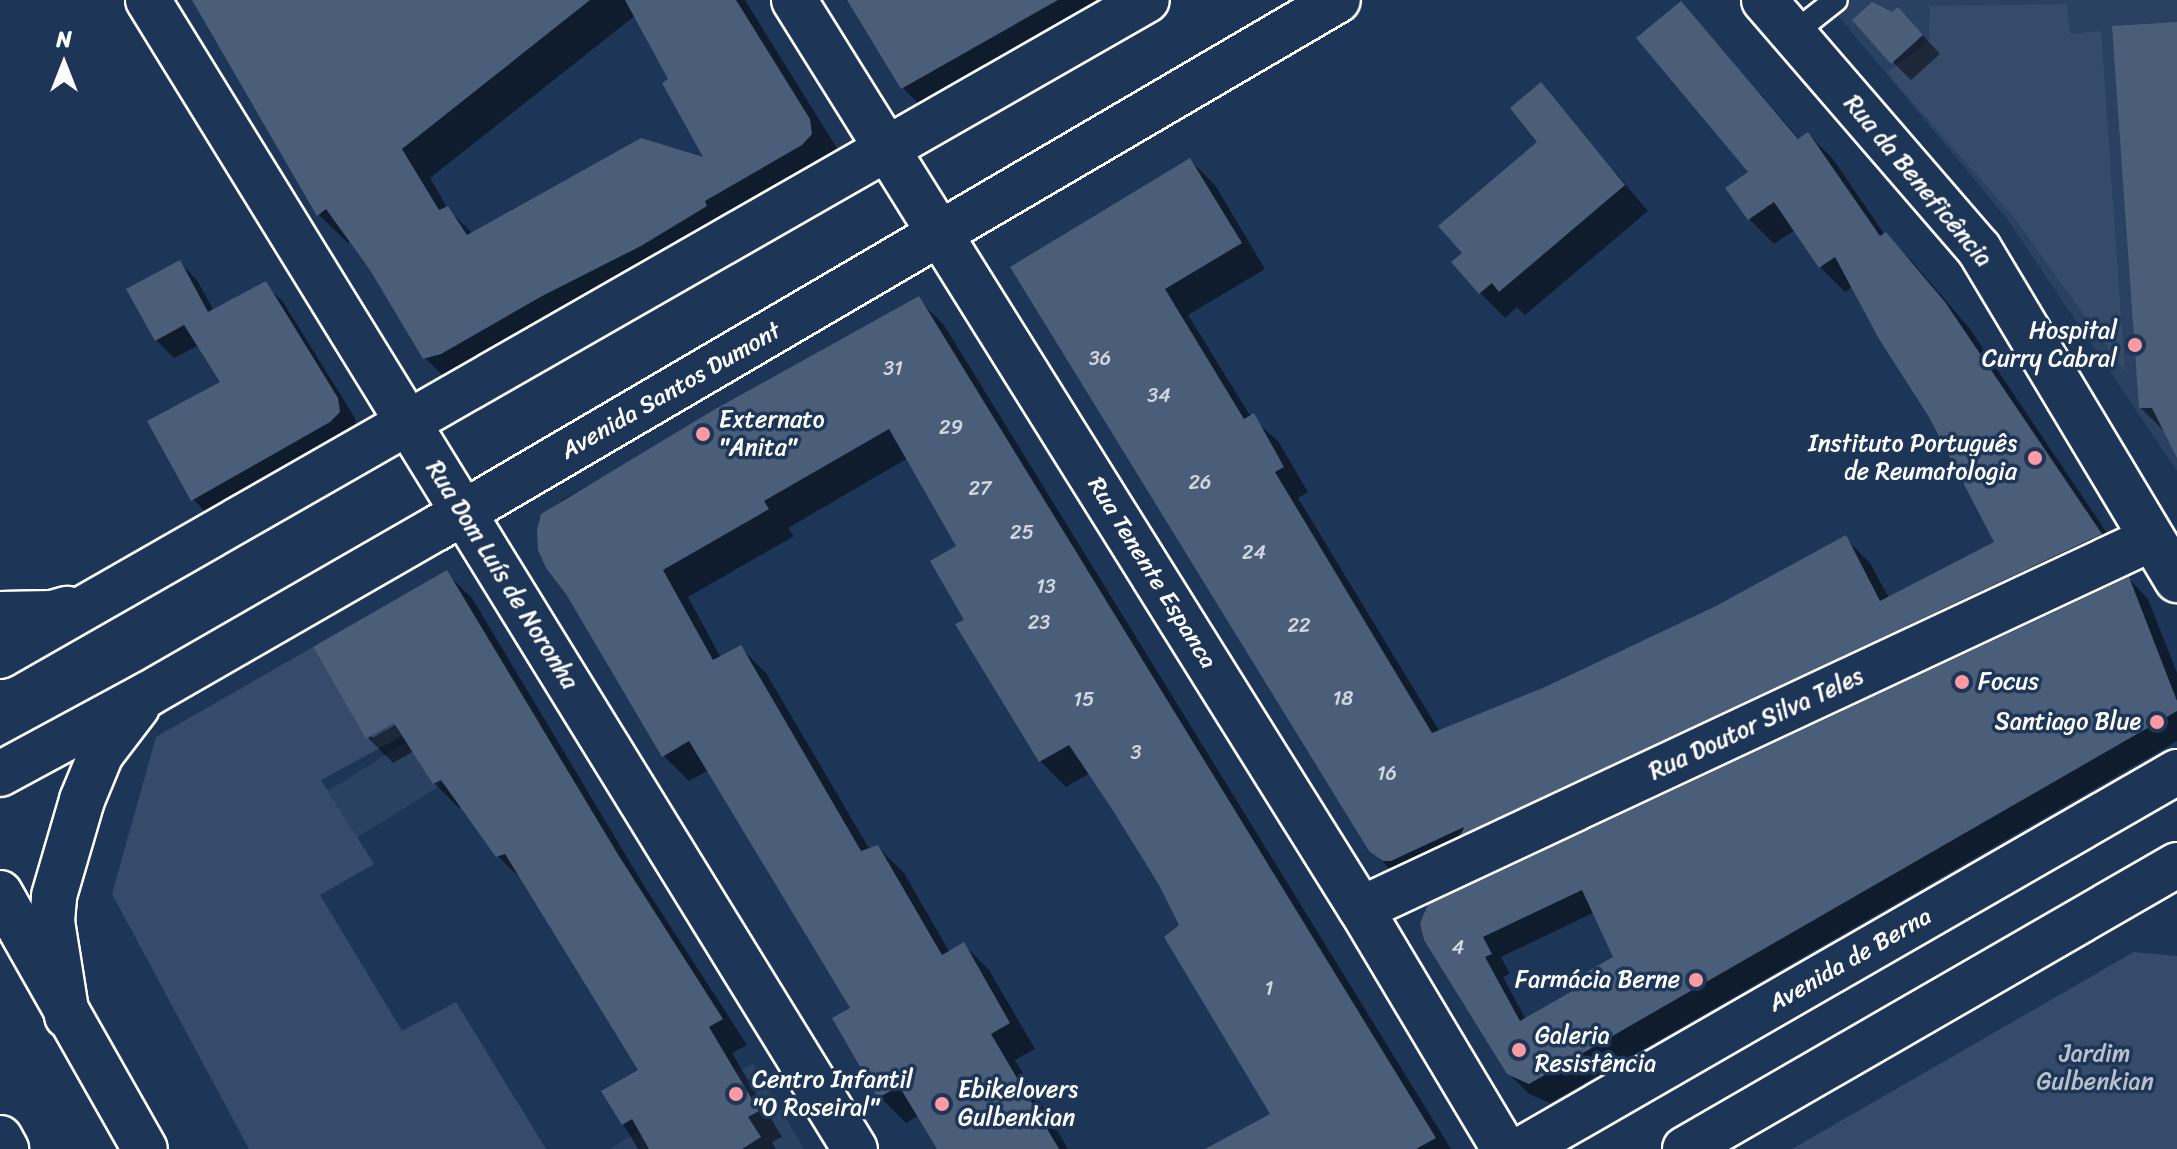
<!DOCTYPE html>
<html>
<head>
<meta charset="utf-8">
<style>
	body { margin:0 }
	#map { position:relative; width:2177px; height:1149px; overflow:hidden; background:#1d3557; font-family:Sriracha,sans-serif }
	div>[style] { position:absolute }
	.built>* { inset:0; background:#2a4161; transform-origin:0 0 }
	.green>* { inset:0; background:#364b69 }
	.shadow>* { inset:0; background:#0007 }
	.building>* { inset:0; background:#4a5d79 }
	.roads { filter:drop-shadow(2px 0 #fff) drop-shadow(-2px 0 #fff) drop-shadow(0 2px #fff) drop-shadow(0 -2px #fff) }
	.service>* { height:22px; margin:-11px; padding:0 11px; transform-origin:11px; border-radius:11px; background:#1d3557 }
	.minor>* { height:44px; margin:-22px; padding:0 22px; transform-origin:22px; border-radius:22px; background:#1d3557 }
	.primary>* { height:44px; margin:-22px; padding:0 22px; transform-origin:22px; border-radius:22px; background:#1d3557 }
	.dots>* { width:22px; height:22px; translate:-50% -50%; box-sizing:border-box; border:4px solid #1d3557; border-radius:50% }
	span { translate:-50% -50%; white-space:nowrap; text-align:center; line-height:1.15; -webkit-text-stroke:7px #1d3557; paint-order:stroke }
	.number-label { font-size:20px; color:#d2d6de }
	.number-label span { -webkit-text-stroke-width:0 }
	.street-label { font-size:24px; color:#fff }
	.poi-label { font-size:24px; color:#fff }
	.right { translate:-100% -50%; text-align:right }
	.left { translate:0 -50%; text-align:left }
	.park-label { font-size:24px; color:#b9c0ca }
	.north { position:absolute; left:24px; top:24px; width:80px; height:80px; -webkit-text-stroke:6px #1d3557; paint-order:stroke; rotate:0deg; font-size:22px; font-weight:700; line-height:32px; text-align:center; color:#fff }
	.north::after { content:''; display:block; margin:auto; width:28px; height:36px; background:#fff; clip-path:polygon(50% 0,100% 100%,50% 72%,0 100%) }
</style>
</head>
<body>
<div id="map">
	<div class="built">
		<div style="clip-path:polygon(1825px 0,2177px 0,2177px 471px,2008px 220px)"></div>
		<div style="left:512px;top:676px;width:55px;height:217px;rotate:58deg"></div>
		<div style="clip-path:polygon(753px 1063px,804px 1149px,610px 1149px,639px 1131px)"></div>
	</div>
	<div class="green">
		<div style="clip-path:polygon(2067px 4px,2070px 34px,2101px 31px,2125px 372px,2012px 215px,1887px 73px,1929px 41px,1930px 6px)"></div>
		<div style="clip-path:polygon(313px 647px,366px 739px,396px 722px,402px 736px,321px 780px,374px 864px,320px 895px,402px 1031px,456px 1002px,546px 1149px,249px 1149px,112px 894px,156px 737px)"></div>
		<div style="clip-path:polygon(2134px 952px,2177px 956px,2177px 1149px,1792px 1149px)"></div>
	</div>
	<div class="shadow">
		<div style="clip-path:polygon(evenodd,195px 0,745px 0,838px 150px,840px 163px,454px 387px,425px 358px,352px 240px,348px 243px,319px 215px,195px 0,636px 15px,671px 80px,708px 161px,473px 234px,448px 209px,430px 178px,636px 15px)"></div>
		<div style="clip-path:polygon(849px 0,1166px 0,942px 128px,903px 88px)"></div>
		<div style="clip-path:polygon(evenodd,1681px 3px,1800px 140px,1808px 134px,1833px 159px,1885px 235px,1911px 260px,1970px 329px,2125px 560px,1397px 876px,1371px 850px,1013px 267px,1190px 160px,1215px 185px,1265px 269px,1188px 315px,1251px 417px,1278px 441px,1308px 492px,1298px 498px,1440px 732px,1546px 689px,1716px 608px,1845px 538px,1870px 563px,1889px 598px,1997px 543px,1930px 416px,1853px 286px,1845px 292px,1820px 267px,1795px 230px,1774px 244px,1749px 219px,1751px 173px,1681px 3px,1906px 624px,1909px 627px,1460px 837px,1458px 834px,1906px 624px)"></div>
		<div style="clip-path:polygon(2177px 24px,2177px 453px,2167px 434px,2141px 408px)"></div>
		<div style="clip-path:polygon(1916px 28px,1940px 54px,1911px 80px,1893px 62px)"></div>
		<div style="clip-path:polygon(1541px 85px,1648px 211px,1525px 315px,1517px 307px,1505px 318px,1480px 293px,1465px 254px,1540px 142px)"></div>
		<div style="clip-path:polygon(179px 262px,197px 280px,214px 311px,265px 284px,283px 302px,355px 418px,357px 430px,210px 517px,193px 499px,223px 382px,199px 345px,174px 358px,156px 340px)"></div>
		<div style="clip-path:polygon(918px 299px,944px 325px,1451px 1149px,1209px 1149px,1273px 1115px,1161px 884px,1090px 773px,1066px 787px,1040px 761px,966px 620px,959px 546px,908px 458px,788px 528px,794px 536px,688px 597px,721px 658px,740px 647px,766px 673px,870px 850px,878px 847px,904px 873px,950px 953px,963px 944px,989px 970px,1035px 1049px,1015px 1060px,1068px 1149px,939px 1149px,919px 1115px,906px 1123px,880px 1097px,853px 1009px,709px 770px,689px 781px,663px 755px,543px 515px,564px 499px)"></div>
		<div style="clip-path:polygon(evenodd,446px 573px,472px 598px,643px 884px,747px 1045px,732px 1053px,782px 1137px,772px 1142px,776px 1149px,638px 1149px,604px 1092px,641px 1070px,523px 881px,498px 856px,463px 806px,459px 808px,434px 783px,414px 751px,393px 763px,368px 738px,316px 647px,446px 573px,402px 716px,404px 720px,372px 738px,372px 733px,402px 716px)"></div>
		<div style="clip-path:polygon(evenodd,2129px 579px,2148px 599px,2177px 673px,2177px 741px,1550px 1103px,1529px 1094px,1508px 1073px,1426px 939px,2129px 579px,1595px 912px,1615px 958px,1583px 987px,1526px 1020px,1503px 977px,1510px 974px,1501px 957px,1595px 912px)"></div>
	</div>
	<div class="building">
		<div style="clip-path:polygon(192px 0,590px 0,402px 149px,439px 210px,448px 206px,467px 235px,641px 138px,703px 157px,662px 83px,668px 79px,625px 0,736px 0,810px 119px,812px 134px,802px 145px,705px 201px,707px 206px,641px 246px,544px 295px,441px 354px,423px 359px,370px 270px,326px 209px,317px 216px)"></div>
		<div style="clip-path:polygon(847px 0,1058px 0,901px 89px)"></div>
		<div style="clip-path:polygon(1681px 1px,1798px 139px,1808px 132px,1880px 236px,1886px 232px,1945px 302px,2102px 534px,1461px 835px,1464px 827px,1391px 861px,1383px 861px,1369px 851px,1010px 267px,1190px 158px,1242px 243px,1165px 289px,1244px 419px,1254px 413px,1284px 467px,1275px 472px,1432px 733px,1545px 687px,1716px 606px,1846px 535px,1880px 601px,1994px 542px,1929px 417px,1879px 339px,1835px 257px,1819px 268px,1774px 202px,1748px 220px,1725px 188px,1748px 172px,1636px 38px)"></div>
		<div style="clip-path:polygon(1872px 2px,1892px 12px,1898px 7px,1923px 35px,1891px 64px,1852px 20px)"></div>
		<div style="clip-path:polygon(2177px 22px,2177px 458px,2152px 408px,2139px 408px,2112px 26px)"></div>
		<div style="clip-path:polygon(1541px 82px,1625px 185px,1499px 292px,1492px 283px,1479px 294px,1451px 262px,1462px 253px,1438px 226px,1537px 142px,1510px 108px)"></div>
		<div style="clip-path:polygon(180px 260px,208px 312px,266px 281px,338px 398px,340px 412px,330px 422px,191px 501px,147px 421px,220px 382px,184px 325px,155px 341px,126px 289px)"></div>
		<div style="clip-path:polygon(919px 296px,1247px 830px,1436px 1138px,1416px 1149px,1205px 1149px,1270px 1114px,1164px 937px,1179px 925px,1159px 885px,1112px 809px,1069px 745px,1039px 762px,955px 624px,964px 620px,930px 561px,956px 546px,889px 429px,764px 501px,769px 509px,663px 570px,713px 660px,741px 645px,861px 851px,878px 845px,942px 955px,964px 942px,1010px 1023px,991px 1034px,1059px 1149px,937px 1149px,899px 1086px,878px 1098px,832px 1018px,850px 1008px,689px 741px,662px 757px,566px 594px,546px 568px,538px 550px,537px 530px,541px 514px,712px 411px)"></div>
		<div style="clip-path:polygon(447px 570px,619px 856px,723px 1019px,709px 1027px,759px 1111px,748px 1117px,761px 1137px,742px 1149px,649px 1149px,632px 1119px,622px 1125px,601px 1091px,638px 1070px,505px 854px,496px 857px,441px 780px,433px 784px,394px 723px,366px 739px,313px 647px)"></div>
		<div style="clip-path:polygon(evenodd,2129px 577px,2177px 701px,2177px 711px,1529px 1084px,1507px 1074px,1424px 940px,1420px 923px,1428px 905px,2129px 577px,1582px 890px,1613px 957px,1576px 978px,1581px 986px,1520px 1021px,1485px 957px,1492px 954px,1483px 937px,1582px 890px)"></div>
	</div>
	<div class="roads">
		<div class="service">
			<div style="left:1794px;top:33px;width:53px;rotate:-38.2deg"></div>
		</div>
		<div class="minor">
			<div style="left:148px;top:0;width:1349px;rotate:58.4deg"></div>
			<div style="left:794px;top:0;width:1071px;rotate:58.05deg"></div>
			<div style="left:1361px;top:909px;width:279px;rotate:59.2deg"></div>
			<div style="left:1764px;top:0;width:329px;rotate:49.2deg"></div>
			<div style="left:1979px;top:249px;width:386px;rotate:59.1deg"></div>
			<div style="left:1361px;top:909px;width:872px;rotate:-25.1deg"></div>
		</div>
		<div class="primary">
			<div style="left:0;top:614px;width:52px;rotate:-1.1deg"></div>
			<div style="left:52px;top:613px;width:16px;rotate:-15deg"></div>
			<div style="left:0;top:656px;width:1321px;rotate:-29.77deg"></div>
			<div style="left:0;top:774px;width:168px;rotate:-28.4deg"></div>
			<div style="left:148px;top:694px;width:333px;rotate:-29.9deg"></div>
			<div style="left:437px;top:528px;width:1044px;rotate:-30.37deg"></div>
			<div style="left:0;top:893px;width:294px;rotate:60.5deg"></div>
			<div style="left:67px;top:1016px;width:96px;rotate:-99deg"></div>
			<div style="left:52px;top:921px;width:25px;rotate:-85deg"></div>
			<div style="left:54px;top:896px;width:100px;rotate:-73.7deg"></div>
			<div style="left:82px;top:800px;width:50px;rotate:-67.6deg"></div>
			<div style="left:101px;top:754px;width:59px;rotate:-52.5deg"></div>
			<div style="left:0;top:1138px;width:13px;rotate:61deg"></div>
			<div style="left:1522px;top:1149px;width:756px;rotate:-29.92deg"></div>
			<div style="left:1685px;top:1149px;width:568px;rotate:-30deg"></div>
		</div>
	</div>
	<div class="dots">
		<div style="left:2135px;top:345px;background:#ff9aa2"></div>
		<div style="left:703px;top:434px;background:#ff9aa2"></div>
		<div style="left:2035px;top:458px;background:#ff9aa2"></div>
		<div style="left:1962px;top:682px;background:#ff9aa2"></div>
		<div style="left:2157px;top:722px;background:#ff9aa2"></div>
		<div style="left:1696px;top:980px;background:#ff9aa2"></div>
		<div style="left:1519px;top:1050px;background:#ff9aa2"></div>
		<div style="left:736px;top:1094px;background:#ff9aa2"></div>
		<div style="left:942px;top:1104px;background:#ff9aa2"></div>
	</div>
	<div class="number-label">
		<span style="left:1100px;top:358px">36</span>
		<span style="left:893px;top:368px">31</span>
		<span style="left:1159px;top:395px">34</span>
		<span style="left:951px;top:427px">29</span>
		<span style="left:1200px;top:482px">26</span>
		<span style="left:980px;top:488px">27</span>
		<span style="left:1022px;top:532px">25</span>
		<span style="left:1254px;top:552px">24</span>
		<span style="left:1046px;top:586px">13</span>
		<span style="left:1039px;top:622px">23</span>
		<span style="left:1299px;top:625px">22</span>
		<span style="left:1343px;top:698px">18</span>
		<span style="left:1084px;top:699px">15</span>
		<span style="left:1136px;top:752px">3</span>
		<span style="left:1387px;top:773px">16</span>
		<span style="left:1458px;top:947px">4</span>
		<span style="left:1269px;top:988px">1</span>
	</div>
	<div class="street-label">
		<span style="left:1918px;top:181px;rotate:50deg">Rua da Beneficência</span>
		<span style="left:671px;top:391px;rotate:-30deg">Avenida Santos Dumont</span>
		<span style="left:1152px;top:573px;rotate:58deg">Rua Tenente Espanca</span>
		<span style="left:502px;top:575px;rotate:58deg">Rua Dom Luís de Noronha</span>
		<span style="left:1756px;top:724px;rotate:-25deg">Rua Doutor Silva Teles</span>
		<span style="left:1850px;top:960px;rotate:-30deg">Avenida de Berna</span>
	</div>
	<div class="poi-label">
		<span class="right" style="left:2117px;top:345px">Hospital<br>Curry Cabral</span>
		<span class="left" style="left:719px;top:434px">Externato<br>"Anita"</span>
		<span class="right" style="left:2017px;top:458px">Instituto Português<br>de Reumatologia</span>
		<span class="left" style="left:1978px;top:682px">Focus</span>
		<span class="right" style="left:2141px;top:722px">Santiago Blue</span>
		<span class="right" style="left:1680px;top:980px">Farmácia Berne</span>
		<span class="left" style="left:1535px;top:1050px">Galeria<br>Resistência</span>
		<span class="left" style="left:752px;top:1094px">Centro Infantil<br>"O Roseiral"</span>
		<span class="left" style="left:958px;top:1104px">Ebikelovers<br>Gulbenkian</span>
	</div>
	<div class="park-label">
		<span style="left:2095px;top:1068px">Jardim<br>Gulbenkian</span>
	</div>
	<div class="north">N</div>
</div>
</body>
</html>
